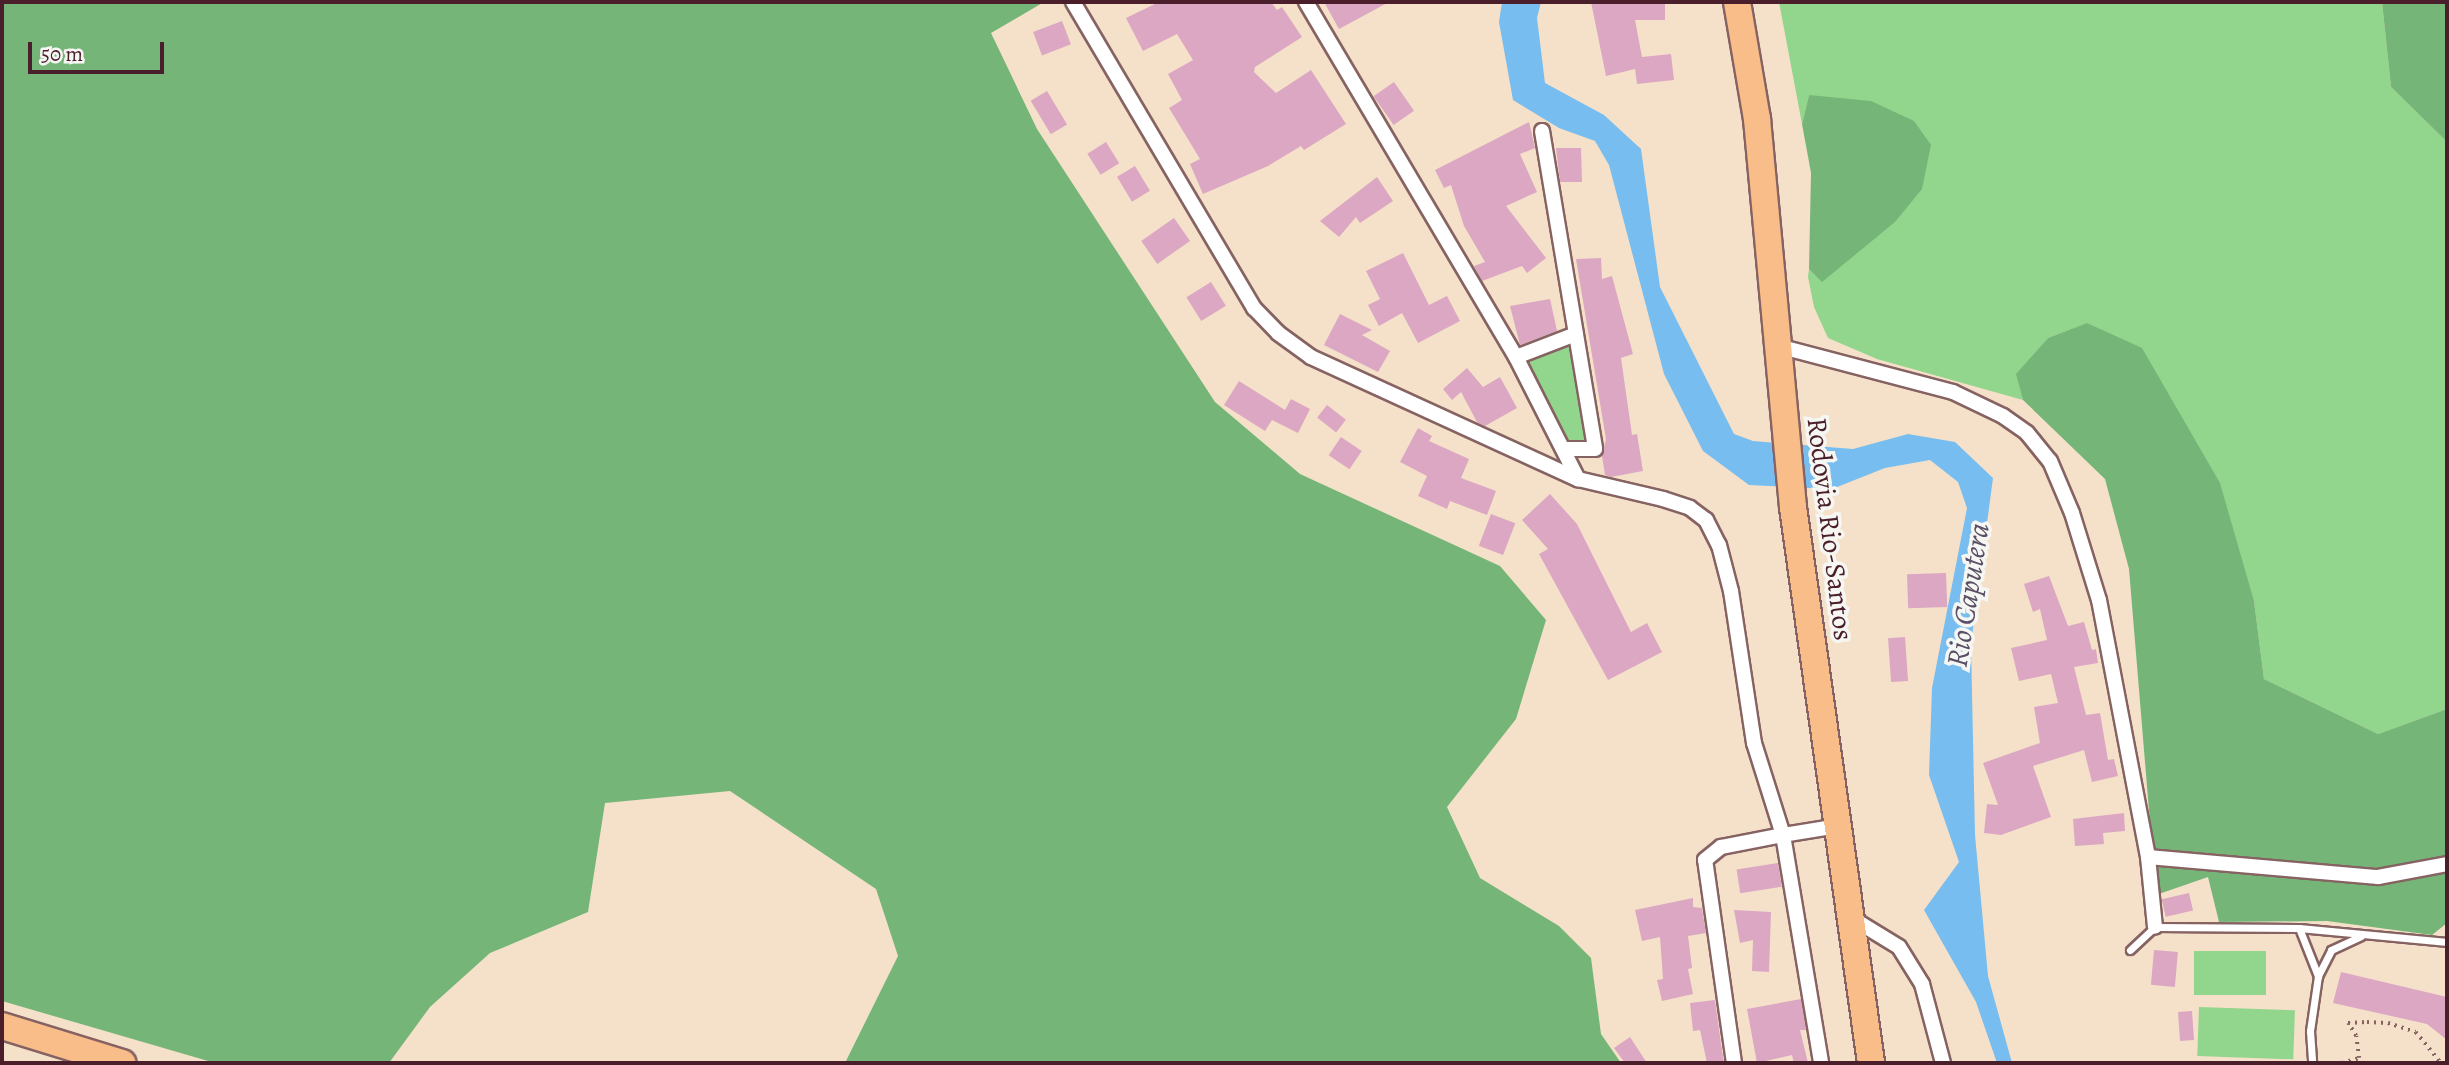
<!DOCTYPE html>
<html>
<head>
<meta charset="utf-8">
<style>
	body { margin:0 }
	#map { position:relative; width:2449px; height:1065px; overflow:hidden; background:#f5e1c9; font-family:Alegreya,serif }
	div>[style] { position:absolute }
	.green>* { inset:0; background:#92d58d; transform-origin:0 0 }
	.forest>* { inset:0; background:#75b678 }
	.water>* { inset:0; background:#78bdef }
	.building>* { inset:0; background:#dba7c3; transform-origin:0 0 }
	.path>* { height:3.5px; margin-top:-1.75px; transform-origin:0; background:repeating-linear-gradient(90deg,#866362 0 2px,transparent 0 7px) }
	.roads { filter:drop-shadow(2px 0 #866362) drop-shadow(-2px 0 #866362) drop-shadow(0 2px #866362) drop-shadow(0 -2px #866362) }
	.lane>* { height:7px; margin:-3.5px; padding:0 3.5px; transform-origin:3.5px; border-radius:3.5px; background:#fff }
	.street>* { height:14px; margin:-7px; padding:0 7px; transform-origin:7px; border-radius:7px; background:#fff }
	.highway>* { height:26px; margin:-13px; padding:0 13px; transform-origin:13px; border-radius:13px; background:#f8bd88 }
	span { translate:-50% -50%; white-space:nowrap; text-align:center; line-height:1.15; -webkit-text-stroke:7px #f6f6f2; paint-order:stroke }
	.street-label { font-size:28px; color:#4a1f2b }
	.water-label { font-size:30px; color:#584e66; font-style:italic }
	.frame { position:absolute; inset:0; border:4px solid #4a1f2b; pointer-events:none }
	.scale { position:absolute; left:28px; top:42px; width:136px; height:32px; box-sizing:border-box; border:4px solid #4a1f2b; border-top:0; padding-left:9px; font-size:21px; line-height:24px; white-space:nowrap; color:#4a1f2b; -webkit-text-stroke:5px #f6f6f2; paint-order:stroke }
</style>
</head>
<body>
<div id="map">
	<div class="green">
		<div style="clip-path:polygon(1779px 2px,2382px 2px,2391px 87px,2447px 142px,2447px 709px,2378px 734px,2264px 679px,2254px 601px,2088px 323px,2048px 338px,2017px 374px,2023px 400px,1877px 359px,1828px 338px,1814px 307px,1808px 277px,1809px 269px,1822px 281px,1809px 95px,1802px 124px)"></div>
		<div style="clip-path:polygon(1572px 339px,1590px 445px,1569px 446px,1522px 358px)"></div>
		<div style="left:2194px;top:951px;width:72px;height:44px"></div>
		<div style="left:2199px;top:1007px;width:96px;height:49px;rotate:2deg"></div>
	</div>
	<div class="forest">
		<div style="clip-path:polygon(2px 2px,1044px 2px,991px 33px,1037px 129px,1215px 402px,1300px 474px,1500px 566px,1546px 620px,1516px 719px,1447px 807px,1480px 878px,1559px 926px,1591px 958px,1601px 1034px,1621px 1063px,845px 1063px,898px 956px,876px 889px,730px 791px,605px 803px,588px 912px,490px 953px,430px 1007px,389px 1063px,215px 1063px,2px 1001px)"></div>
		<div style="clip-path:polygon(2382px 2px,2447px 2px,2447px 142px,2391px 87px)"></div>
		<div style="clip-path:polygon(1809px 95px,1871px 101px,1914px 121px,1931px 145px,1922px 189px,1895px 222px,1822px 282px,1809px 269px,1811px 173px,1802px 124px)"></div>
		<div style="clip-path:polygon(2087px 323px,2142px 348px,2220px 483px,2254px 601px,2264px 679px,2378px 734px,2447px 709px,2447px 923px,2432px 935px,2327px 921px,2219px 922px,2208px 877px,2156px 895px,2129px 569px,2105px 479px,2023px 400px,2016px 374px,2048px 338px)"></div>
	</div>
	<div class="water">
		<div style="clip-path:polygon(1502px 2px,1541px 2px,1537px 18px,1545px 83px,1604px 115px,1641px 149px,1660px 287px,1734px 434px,1753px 441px,1853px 449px,1908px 434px,1955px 442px,1993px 478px,1971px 644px,1975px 835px,1988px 976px,2012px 1063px,1997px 1063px,1976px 1002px,1924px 910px,1959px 862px,1929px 775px,1932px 688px,1967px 508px,1958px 482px,1930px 460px,1885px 468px,1832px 489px,1749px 485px,1703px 451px,1664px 374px,1609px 165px,1595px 141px,1559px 128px,1513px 100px,1499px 22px)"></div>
	</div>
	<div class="building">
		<div style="clip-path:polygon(1159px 2px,1271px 2px,1277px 10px,1282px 7px,1302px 37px,1255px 67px,1254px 72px,1276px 93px,1311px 70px,1346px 124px,1304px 150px,1301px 146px,1268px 166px,1203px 194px,1190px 164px,1200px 159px,1169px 108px,1182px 100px,1168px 74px,1193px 60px,1177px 34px,1143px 51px,1126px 18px)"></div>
		<div style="clip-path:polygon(1324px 2px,1389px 2px,1339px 29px)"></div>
		<div style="clip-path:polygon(1591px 2px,1665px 4px,1665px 20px,1635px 20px,1642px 57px,1671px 54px,1674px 80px,1637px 84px,1635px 69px,1606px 76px)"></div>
		<div style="left:1062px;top:21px;width:25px;height:31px;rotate:69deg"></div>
		<div style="left:1394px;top:82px;width:35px;height:25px;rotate:55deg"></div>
		<div style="left:1047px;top:91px;width:39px;height:19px;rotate:59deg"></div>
		<div style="clip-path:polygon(1529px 122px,1535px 148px,1520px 154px,1537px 192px,1506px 206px,1546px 258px,1527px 273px,1522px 266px,1482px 281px,1474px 266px,1485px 262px,1464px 226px,1451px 185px,1444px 188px,1435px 170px)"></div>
		<div style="left:1106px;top:142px;width:25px;height:22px;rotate:58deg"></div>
		<div style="clip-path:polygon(1556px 148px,1581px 148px,1582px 182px,1560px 182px)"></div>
		<div style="left:1135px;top:166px;width:29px;height:21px;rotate:59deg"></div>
		<div style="clip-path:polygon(1377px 177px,1393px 201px,1360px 223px,1356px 217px,1339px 237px,1320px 221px)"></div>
		<div style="left:1174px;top:218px;width:28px;height:40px;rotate:55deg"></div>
		<div style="clip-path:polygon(1403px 253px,1429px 305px,1447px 296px,1460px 321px,1418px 343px,1402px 313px,1379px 326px,1368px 305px,1380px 299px,1366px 271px)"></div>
		<div style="clip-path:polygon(1601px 258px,1602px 279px,1612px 276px,1633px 354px,1621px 358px,1632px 435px,1637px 434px,1643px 471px,1611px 477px,1605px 475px,1602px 456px,1606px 439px,1576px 259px)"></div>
		<div style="left:1211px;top:282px;width:28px;height:29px;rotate:58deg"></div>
		<div style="clip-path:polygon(1550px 299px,1557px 331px,1520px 345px,1510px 306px)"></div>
		<div style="clip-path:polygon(1340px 314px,1372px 330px,1362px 335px,1390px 351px,1378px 372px,1324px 345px)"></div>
		<div style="clip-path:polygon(1467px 368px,1483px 387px,1500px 377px,1517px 408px,1485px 426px,1477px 422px,1461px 392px,1452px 400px,1443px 389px)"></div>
		<div style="clip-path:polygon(1239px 381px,1285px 410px,1291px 399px,1310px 409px,1298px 433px,1272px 420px,1265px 431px,1224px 405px)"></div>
		<div style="left:1327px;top:405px;width:24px;height:16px;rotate:38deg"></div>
		<div style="clip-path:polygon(1418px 428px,1432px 436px,1429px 441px,1469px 459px,1461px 478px,1496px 491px,1487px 515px,1450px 501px,1447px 509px,1418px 496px,1427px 476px,1400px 462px)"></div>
		<div style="left:1341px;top:437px;width:25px;height:22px;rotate:34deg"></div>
		<div style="clip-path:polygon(1550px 494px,1577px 524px,1631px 632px,1647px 623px,1662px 652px,1608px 680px,1539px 554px,1548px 549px,1522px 520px)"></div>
		<div style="left:1491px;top:514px;width:26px;height:34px;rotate:21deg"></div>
		<div style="left:1946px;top:573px;width:34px;height:39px;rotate:88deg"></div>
		<div style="clip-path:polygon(2049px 576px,2068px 626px,2084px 622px,2092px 650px,2096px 649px,2098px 663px,2074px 667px,2086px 715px,2100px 713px,2108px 760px,2114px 759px,2118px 776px,2092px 782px,2084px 750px,2033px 766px,2051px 817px,2001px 835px,1984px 833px,1987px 804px,1998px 805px,1983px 763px,2040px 743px,2034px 707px,2058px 703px,2051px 674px,2019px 681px,2011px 648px,2047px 640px,2040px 609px,2033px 612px,2024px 584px)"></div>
		<div style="left:1905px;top:637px;width:44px;height:17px;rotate:86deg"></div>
		<div style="clip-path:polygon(2124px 813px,2125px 831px,2103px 833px,2104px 844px,2075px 846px,2073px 819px)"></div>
		<div style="left:1778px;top:863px;width:24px;height:42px;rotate:81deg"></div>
		<div style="left:2189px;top:893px;width:18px;height:28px;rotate:77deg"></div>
		<div style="clip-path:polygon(1693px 898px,1693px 907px,1702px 908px,1706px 933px,1688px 936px,1692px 968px,1688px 969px,1693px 994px,1662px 1001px,1657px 980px,1663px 979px,1660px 937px,1642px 941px,1635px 910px)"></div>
		<div style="clip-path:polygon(1734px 910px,1771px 912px,1769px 972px,1752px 971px,1753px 940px,1740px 943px)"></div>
		<div style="left:2154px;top:950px;width:24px;height:35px;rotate:5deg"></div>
		<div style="clip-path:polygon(2341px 972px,2447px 997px,2447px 1040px,2427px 1024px,2333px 1003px)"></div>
		<div style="clip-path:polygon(1801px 999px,1806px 1030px,1800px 1030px,1808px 1063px,1794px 1063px,1792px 1055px,1757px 1063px,1747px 1009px)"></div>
		<div style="clip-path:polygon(1715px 1000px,1721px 1044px,1724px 1063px,1707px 1063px,1700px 1030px,1693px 1031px,1690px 1003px)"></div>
		<div style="left:2192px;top:1011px;width:29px;height:14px;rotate:86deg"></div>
		<div style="clip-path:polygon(1630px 1037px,1647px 1063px,1625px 1063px,1614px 1048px)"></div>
	</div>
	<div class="path">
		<div style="left:2342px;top:1063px;width:18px;rotate:-16deg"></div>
		<div style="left:2359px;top:1058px;width:22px;rotate:-98deg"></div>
		<div style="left:2356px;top:1036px;width:15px;rotate:-122deg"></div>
		<div style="left:2348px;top:1023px;width:19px;rotate:-3deg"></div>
		<div style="left:2367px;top:1022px;width:21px;rotate:3deg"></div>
		<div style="left:2388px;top:1023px;width:29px;rotate:18deg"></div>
		<div style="left:2416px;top:1032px;width:40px;rotate:51deg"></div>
	</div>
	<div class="roads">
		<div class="lane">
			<div style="left:2299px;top:928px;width:52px;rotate:68.4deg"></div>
			<div style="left:2318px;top:976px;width:56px;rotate:98.3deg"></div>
			<div style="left:2310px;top:1031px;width:32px;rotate:86deg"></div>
			<div style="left:2130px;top:950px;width:34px;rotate:-43deg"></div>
			<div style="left:2155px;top:927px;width:144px;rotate:0.4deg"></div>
			<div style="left:2299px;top:928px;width:149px;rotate:5.4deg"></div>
			<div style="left:2318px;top:976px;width:29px;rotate:-63deg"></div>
			<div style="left:2331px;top:950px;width:33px;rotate:-25deg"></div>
		</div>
		<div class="street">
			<div style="left:1073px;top:2px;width:356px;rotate:59.4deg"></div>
			<div style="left:1254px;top:308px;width:35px;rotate:46deg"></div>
			<div style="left:1278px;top:333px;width:41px;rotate:36deg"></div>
			<div style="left:1311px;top:357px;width:294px;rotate:24.6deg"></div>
			<div style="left:1306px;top:2px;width:412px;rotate:59.4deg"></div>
			<div style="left:1516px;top:357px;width:137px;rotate:63.1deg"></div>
			<div style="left:1578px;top:479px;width:87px;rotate:13.2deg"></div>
			<div style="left:1663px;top:499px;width:28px;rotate:18deg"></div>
			<div style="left:1690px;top:508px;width:20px;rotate:37deg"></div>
			<div style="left:1706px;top:520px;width:28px;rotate:63deg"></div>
			<div style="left:1719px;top:545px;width:48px;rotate:75.4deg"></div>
			<div style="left:1731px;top:591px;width:154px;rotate:81.4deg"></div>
			<div style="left:1754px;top:743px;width:96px;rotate:72.5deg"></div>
			<div style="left:1783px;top:835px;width:56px;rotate:-9.3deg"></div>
			<div style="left:1542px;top:131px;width:322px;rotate:80.5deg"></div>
			<div style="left:1595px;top:449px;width:29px;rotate:180deg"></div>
			<div style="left:1778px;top:346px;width:181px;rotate:14.7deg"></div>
			<div style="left:1953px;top:392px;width:55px;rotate:25.6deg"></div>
			<div style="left:2003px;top:416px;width:29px;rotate:35deg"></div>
			<div style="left:2027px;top:433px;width:36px;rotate:51deg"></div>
			<div style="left:2050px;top:461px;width:56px;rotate:67.1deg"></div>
			<div style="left:2072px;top:513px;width:91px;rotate:72.8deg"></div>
			<div style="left:2099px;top:600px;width:262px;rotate:79.2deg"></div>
			<div style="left:2148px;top:857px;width:70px;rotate:84.3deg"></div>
			<div style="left:1516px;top:357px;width:64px;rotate:-21deg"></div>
			<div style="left:2148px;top:857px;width:231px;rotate:5deg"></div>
			<div style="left:2378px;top:877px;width:70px;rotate:-10.7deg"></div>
			<div style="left:1850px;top:917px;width:57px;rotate:31.5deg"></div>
			<div style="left:1899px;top:947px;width:44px;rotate:58.1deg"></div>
			<div style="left:1922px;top:984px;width:82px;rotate:75.1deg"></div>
			<div style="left:1734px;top:1063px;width:205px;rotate:-98.1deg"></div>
			<div style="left:1705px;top:860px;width:21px;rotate:-39deg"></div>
			<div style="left:1721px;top:847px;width:63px;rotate:-11deg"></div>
			<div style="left:1783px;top:835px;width:231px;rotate:80.5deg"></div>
		</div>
		<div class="highway">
			<div style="left:1737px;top:2px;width:119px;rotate:80.3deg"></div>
			<div style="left:1757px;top:119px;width:390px;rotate:84.7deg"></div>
			<div style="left:1793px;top:507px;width:561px;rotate:82.01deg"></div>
			<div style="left:2px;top:1026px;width:126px;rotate:17.1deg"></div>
		</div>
	</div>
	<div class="street-label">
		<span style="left:1830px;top:529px;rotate:83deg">Rodovia Rio-Santos</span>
	</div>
	<div class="water-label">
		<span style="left:1968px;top:595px;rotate:-81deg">Rio Caputera</span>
	</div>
	<div class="frame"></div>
	<div class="scale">50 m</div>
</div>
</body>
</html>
